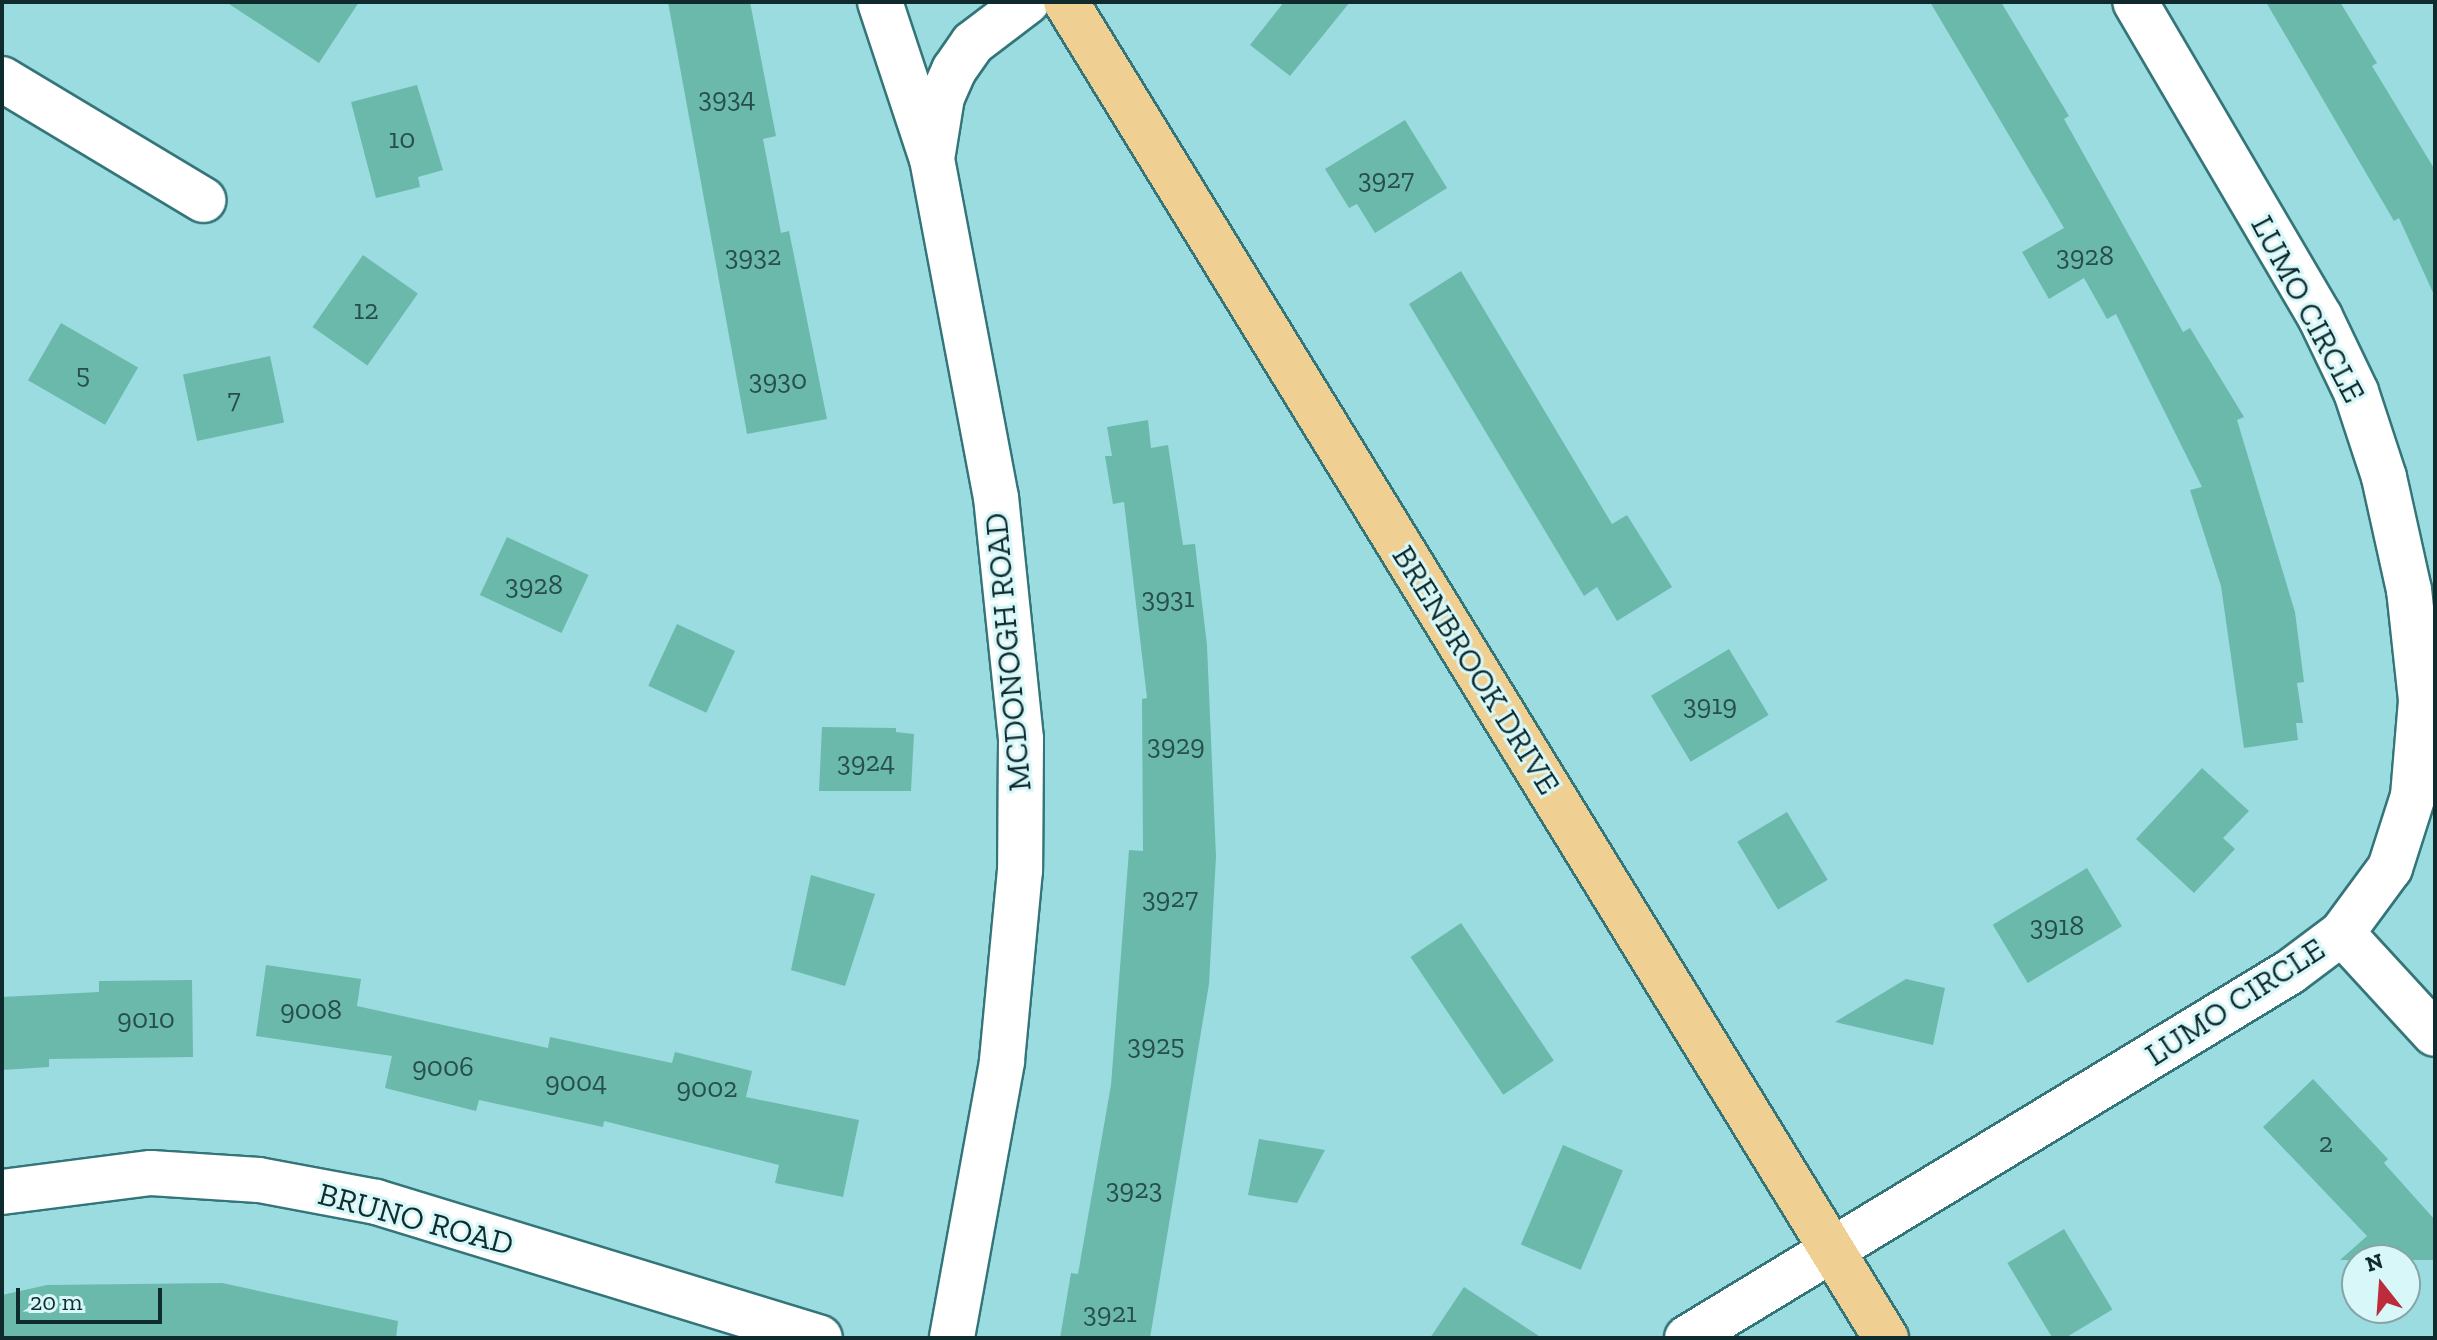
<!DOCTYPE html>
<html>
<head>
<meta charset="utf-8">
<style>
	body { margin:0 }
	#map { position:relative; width:2437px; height:1340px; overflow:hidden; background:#9bdce0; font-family:"Zilla Slab",serif }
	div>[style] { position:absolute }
	.building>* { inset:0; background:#6bb9ab; transform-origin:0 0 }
	.roads { filter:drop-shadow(2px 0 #347579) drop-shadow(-2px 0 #347579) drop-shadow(0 2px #347579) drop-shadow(0 -2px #347579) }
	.minor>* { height:44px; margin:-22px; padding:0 22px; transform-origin:22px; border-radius:22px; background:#fff }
	.major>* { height:44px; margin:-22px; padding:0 22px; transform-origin:22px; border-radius:22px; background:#efd092 }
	span { translate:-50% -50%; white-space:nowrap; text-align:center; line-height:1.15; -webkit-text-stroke:6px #d7f7f9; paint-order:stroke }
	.number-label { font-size:28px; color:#274e4c }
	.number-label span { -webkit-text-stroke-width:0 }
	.street-label { font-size:32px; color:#102b2d }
	.frame { position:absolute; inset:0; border:4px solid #102b2d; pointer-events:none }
	.north { position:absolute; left:2341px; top:1244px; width:80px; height:80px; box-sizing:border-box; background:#d7f7f9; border:2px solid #87a5a7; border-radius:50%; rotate:343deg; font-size:22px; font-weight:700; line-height:32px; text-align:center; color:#102b2d }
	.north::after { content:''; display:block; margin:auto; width:28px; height:36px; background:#bc2c3b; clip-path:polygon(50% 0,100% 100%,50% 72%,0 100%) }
	.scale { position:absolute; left:16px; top:1288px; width:146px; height:36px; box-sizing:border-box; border:4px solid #102b2d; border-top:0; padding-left:10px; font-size:24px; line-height:28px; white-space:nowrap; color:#102b2d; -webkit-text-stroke:6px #d7f7f9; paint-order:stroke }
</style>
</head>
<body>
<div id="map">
	<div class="building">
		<div style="clip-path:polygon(226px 2px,359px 2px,319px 63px)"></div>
		<div style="clip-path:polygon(668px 2px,750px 2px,776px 136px,763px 139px,781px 233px,789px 231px,827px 419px,747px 434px)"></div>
		<div style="clip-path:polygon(1284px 2px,1350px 2px,1290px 76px,1250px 45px)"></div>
		<div style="clip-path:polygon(1930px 2px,2001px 2px,2069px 116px,2064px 119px,2183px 332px,2190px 328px,2244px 417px,2237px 420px,2295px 612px,2304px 682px,2297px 683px,2303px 723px,2296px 723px,2298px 740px,2244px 748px,2221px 586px,2190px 490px,2202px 487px,2116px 314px,2107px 319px,2084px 278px,2049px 299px,2022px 252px,2064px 228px)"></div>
		<div style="clip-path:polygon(2266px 2px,2340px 2px,2377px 63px,2372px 66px,2435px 170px,2435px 297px,2399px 218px,2394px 221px)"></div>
		<div style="clip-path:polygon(417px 85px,443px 170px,418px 177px,420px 187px,376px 198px,351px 102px)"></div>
		<div style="clip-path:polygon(1405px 120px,1447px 188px,1375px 233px,1357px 204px,1349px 208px,1325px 169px)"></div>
		<div style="left:363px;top:255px;width:67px;height:88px;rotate:35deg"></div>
		<div style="clip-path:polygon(1461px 271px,1612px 524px,1627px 515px,1672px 587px,1617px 621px,1597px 587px,1584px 596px,1409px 304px)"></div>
		<div style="left:61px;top:323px;width:89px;height:66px;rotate:30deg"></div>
		<div style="left:270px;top:356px;width:68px;height:89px;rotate:78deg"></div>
		<div style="clip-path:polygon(1148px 420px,1151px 448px,1168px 445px,1183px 545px,1195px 544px,1207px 645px,1216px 856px,1209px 984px,1150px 1338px,1060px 1338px,1071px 1273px,1078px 1274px,1111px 1085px,1129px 850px,1143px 851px,1142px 699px,1147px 698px,1124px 502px,1113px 504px,1105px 456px,1112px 456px,1107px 427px)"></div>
		<div style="left:507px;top:537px;width:90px;height:64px;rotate:25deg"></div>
		<div style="left:677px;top:624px;width:64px;height:68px;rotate:25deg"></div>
		<div style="left:1729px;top:649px;width:77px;height:91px;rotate:59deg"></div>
		<div style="clip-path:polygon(822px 727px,896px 728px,896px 732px,914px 734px,911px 791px,819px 791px)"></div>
		<div style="clip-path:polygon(2202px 768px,2249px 811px,2223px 838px,2235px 849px,2194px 893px,2136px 839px)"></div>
		<div style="left:1787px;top:812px;width:79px;height:58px;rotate:59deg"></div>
		<div style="left:2087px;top:868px;width:68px;height:110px;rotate:59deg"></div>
		<div style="clip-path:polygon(811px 875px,875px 894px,845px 986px,791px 970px)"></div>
		<div style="left:1461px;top:923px;width:166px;height:61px;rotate:56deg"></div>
		<div style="clip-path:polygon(266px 965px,361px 979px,357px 1006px,548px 1048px,550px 1037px,672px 1063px,675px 1052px,752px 1071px,746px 1097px,859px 1120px,843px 1197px,775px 1183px,779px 1165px,604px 1121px,603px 1127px,479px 1100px,476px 1111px,385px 1088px,392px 1056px,256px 1036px)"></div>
		<div style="clip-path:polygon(1906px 979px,1945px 988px,1933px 1045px,1835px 1022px)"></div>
		<div style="clip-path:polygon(192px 980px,193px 1057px,49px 1059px,49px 1067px,2px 1070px,2px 997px,99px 992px,99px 981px)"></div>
		<div style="clip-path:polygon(2313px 1079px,2388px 1159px,2384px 1163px,2435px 1220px,2435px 1260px,2340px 1260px,2367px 1236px,2263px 1127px)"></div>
		<div style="clip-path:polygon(1259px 1139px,1325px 1150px,1297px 1203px,1248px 1195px)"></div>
		<div style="left:1563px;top:1145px;width:65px;height:108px;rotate:23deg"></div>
		<div style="left:2064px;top:1229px;width:94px;height:66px;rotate:59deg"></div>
		<div style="clip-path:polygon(222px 1283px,398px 1321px,396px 1338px,2px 1338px,2px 1295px,47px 1285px)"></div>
		<div style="clip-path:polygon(1464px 1287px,1542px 1338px,1430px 1338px)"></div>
	</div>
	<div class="roads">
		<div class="minor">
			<div style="left:880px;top:2px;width:165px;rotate:71.7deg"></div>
			<div style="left:932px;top:159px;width:344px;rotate:79.3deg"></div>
			<div style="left:996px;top:497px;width:243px;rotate:84.1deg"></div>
			<div style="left:1021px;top:739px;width:131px;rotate:90.4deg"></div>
			<div style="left:1020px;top:870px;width:193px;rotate:95.4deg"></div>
			<div style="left:1002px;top:1062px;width:280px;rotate:100.3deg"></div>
			<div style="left:2px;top:79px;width:235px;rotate:31deg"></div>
			<div style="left:933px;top:153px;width:57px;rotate:-80.9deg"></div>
			<div style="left:942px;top:97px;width:30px;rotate:-66deg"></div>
			<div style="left:954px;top:70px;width:33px;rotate:-55deg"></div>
			<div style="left:973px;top:43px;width:68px;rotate:-37.2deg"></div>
			<div style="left:2342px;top:933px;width:137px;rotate:47.4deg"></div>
			<div style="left:2px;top:1192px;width:150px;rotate:-7.3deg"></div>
			<div style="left:151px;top:1173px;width:108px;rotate:3.7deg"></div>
			<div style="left:259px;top:1180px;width:119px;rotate:10.6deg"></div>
			<div style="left:376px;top:1202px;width:464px;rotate:17deg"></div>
			<div style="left:1687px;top:1338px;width:705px;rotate:-31.26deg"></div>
			<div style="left:2290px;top:972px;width:65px;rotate:-36.9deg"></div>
			<div style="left:2342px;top:933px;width:81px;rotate:-53.6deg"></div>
			<div style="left:2390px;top:868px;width:76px;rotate:-72.3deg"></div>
			<div style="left:2413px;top:796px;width:96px;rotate:-85.2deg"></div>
			<div style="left:2421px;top:700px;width:111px;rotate:-96.2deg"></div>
			<div style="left:2409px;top:590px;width:116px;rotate:-102.5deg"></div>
			<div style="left:2384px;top:477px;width:89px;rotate:-108.2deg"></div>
			<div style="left:2356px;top:392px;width:83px;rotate:-115.6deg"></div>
			<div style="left:2320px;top:317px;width:365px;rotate:-120.4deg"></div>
		</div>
		<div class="major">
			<div style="left:1066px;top:2px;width:1568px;rotate:58.46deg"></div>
		</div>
	</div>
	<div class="number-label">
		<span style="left:727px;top:98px">3934</span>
		<span style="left:402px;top:139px">10</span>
		<span style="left:1386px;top:179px">3927</span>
		<span style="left:753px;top:256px">3932</span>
		<span style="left:2085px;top:256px">3928</span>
		<span style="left:366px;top:310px">12</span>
		<span style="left:83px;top:374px">5</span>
		<span style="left:778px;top:380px">3930</span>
		<span style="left:234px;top:399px">7</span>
		<span style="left:534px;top:585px">3928</span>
		<span style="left:1168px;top:598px">3931</span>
		<span style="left:1710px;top:705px">3919</span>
		<span style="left:1176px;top:745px">3929</span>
		<span style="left:866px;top:762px">3924</span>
		<span style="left:1170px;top:898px">3927</span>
		<span style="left:2057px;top:926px">3918</span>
		<span style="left:311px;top:1010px">9008</span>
		<span style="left:146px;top:1019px">9010</span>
		<span style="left:1156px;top:1045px">3925</span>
		<span style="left:443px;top:1067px">9006</span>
		<span style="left:576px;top:1082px">9004</span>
		<span style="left:707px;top:1088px">9002</span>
		<span style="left:2326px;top:1143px">2</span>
		<span style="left:1134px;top:1189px">3923</span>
		<span style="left:1110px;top:1313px">3921</span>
	</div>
	<div class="street-label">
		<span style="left:2308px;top:309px;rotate:62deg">LUMO CIRCLE</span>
		<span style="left:1008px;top:652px;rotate:-95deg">MCDONOGH ROAD</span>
		<span style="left:1476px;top:670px;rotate:58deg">BRENBROOK DRIVE</span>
		<span style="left:2235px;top:1002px;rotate:-33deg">LUMO CIRCLE</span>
		<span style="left:416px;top:1219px;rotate:15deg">BRUNO ROAD</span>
	</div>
	<div class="frame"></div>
	<div class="north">N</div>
	<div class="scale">20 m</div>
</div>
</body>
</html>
